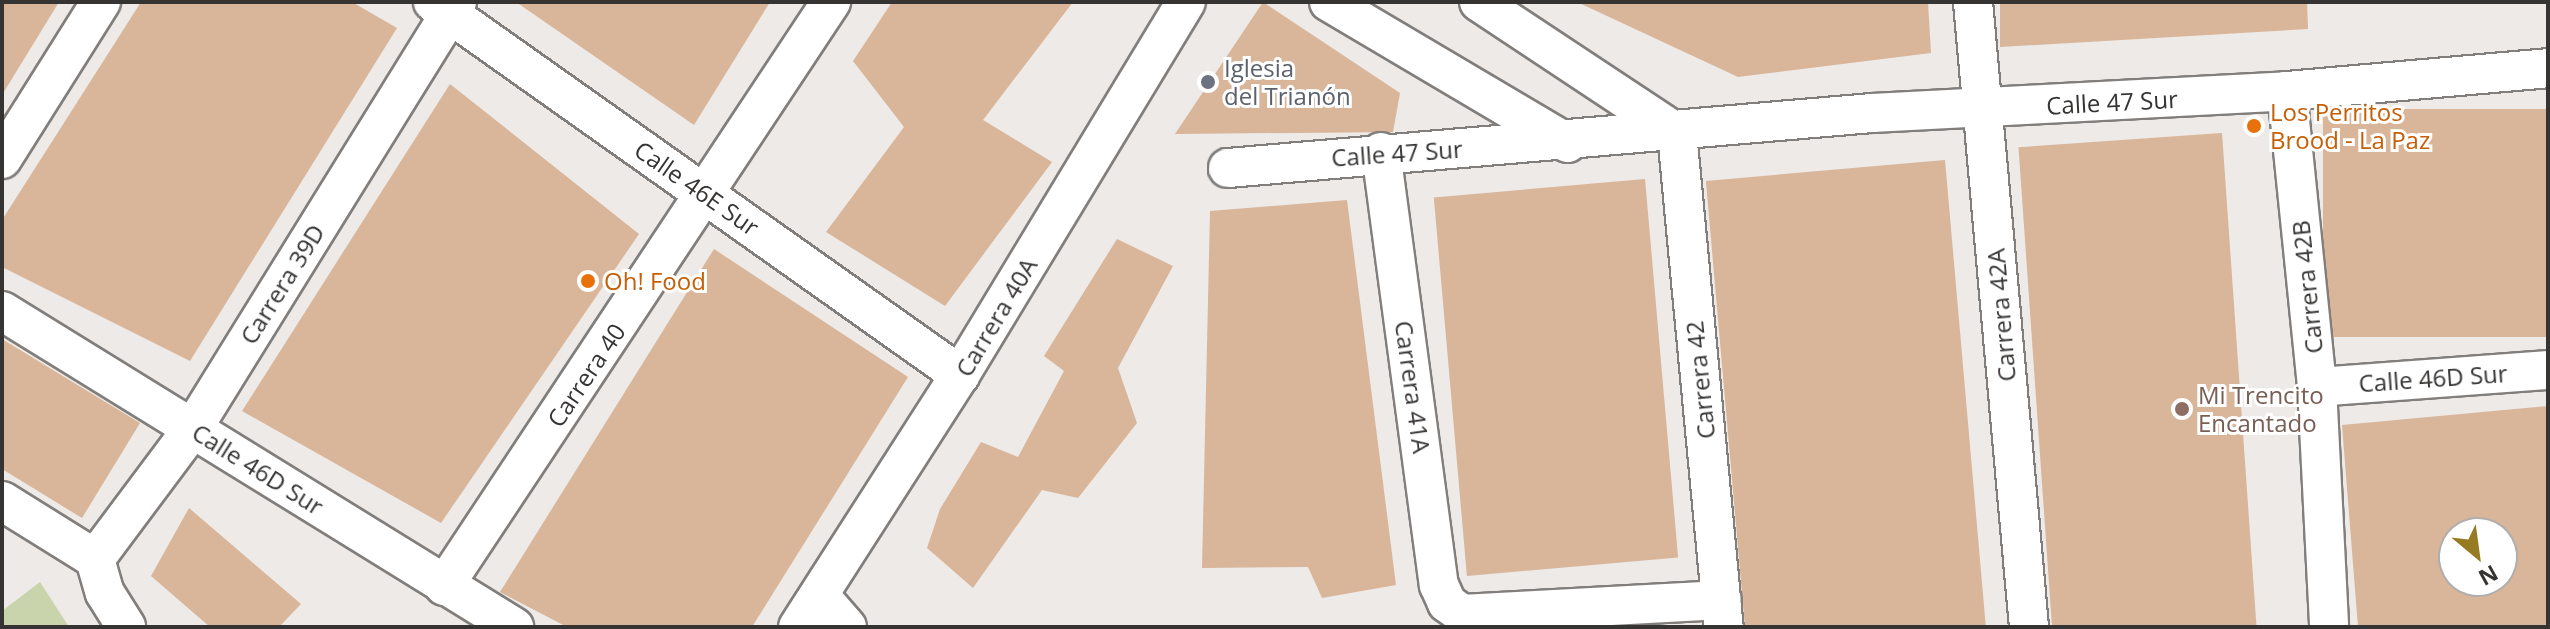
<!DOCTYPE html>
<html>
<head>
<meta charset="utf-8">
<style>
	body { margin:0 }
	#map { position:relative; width:2550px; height:629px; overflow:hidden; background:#edeae7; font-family:"Open Sans",sans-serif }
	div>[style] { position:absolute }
	.green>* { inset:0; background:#c9d3ac }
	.building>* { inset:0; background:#d9b59a; transform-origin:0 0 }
	.roads { filter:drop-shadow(2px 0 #817e7c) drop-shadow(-2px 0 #817e7c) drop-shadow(0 2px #817e7c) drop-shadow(0 -2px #817e7c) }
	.minor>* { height:38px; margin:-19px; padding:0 19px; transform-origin:19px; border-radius:19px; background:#fff }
	.dots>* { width:22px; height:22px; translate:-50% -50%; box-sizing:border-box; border:4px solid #fff; border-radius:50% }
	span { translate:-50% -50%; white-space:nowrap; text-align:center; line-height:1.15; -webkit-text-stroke:6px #fff; paint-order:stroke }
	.worship-label { font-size:24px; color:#5b616d }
	.left { translate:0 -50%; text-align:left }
	.street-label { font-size:24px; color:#363433 }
	.food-label { font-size:24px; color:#c56008 }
	.education-label { font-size:24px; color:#785e54 }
	.frame { position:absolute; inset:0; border:4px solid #363433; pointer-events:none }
	.north { position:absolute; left:2438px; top:517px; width:80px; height:80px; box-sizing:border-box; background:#fff; border:2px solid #afaead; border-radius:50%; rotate:151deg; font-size:22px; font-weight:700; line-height:32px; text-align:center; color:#363433 }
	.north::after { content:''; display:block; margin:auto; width:28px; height:36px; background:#967b23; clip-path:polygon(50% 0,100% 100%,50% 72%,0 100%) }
</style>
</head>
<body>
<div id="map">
	<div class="green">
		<div style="clip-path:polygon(40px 582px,69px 627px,2px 627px,2px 611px)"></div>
	</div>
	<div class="building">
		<div style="clip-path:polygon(2px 2px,59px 2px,2px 95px)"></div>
		<div style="clip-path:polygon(141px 2px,352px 2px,397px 28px,190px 361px,2px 267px,2px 220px)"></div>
		<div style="clip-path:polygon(516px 2px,770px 2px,694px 125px)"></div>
		<div style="clip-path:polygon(892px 2px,1073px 2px,983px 120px,1052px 162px,945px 306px,826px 232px,904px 127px,853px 61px)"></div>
		<div style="clip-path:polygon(1263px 2px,1400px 93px,1393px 132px,1175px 134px)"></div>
		<div style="clip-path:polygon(1577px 2px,1928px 2px,1931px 53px,1738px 77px)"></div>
		<div style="clip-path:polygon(2000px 2px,2307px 2px,2308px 29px,2000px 47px)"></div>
		<div style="clip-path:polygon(450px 84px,639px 234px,441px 523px,242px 411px)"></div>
		<div style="left:2548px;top:109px;width:228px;height:225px;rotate:90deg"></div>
		<div style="left:2222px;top:133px;width:495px;height:204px;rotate:86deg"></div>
		<div style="left:1945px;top:160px;width:469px;height:240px;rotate:85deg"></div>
		<div style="left:1645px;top:179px;width:380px;height:212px;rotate:85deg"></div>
		<div style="clip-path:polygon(1347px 200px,1396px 585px,1322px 598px,1308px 567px,1202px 568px,1210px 211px)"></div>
		<div style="clip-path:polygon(1117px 239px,1173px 266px,1118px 368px,1137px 423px,1078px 498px,1042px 490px,973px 588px,927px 548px,940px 509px,981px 442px,1018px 457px,1064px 371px,1044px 356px)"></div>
		<div style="clip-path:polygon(714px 249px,908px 377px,752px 627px,567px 627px,500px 592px)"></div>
		<div style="clip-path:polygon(2px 339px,140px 423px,82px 518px,2px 469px)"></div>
		<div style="clip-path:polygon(evenodd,2548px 406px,2548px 627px,2358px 627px,2342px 425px,2548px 406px,2454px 533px,2502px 533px,2502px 581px,2454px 581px,2454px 533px)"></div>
		<div style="clip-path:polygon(189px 508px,301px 604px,279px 627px,210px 627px,151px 576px)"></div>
	</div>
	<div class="roads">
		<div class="minor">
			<div style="left:433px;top:2px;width:646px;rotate:35.29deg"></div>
			<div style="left:1329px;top:2px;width:277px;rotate:30.6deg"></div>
			<div style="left:1479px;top:2px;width:237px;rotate:33.5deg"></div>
			<div style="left:1973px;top:2px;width:628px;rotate:84.88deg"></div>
			<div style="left:2287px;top:91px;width:298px;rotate:84.2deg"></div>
			<div style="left:2317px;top:387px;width:240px;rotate:87.1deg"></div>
			<div style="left:1677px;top:133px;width:496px;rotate:84.6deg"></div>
			<div style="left:1381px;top:152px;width:437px;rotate:82.4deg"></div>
			<div style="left:1439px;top:585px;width:20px;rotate:66deg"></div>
			<div style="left:1447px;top:603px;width:19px;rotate:36deg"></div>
			<div style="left:1462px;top:614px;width:260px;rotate:-3.1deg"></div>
			<div style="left:2px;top:159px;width:186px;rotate:-57.8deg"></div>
			<div style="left:1228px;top:168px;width:646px;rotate:-4.88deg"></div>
			<div style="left:1872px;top:113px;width:416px;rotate:-3deg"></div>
			<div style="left:2287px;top:91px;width:262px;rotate:-5deg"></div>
			<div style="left:2px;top:311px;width:602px;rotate:31.68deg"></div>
			<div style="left:2317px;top:387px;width:232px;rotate:-4.2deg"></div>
			<div style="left:2px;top:501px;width:110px;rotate:31.9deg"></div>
			<div style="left:95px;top:559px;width:35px;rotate:74deg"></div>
			<div style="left:105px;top:593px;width:40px;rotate:58deg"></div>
			<div style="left:95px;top:559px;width:164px;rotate:-53.2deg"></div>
			<div style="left:193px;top:428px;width:501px;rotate:-58.21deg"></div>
			<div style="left:444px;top:586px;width:701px;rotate:-56.47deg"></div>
			<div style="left:820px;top:596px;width:41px;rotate:48.9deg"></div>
			<div style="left:798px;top:627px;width:300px;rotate:-57.3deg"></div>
			<div style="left:960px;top:375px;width:436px;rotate:-58.8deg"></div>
		</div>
	</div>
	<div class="dots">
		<div style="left:1208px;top:82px;background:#6b7280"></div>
		<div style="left:2254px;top:126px;background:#e8710a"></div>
		<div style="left:588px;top:281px;background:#e8710a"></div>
		<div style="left:2182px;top:409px;background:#8d6e63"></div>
	</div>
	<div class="worship-label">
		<span class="left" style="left:1224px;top:82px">Iglesia<br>del Trianón</span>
	</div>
	<div class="street-label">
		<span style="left:2112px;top:102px;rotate:-3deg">Calle 47 Sur</span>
		<span style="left:1397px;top:153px;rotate:-4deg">Calle 47 Sur</span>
		<span style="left:697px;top:188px;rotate:35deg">Calle 46E Sur</span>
		<span style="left:282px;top:284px;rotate:-58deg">Carrera 39D</span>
		<span style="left:2307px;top:287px;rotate:-96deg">Carrera 42B</span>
		<span style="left:2001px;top:315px;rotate:-95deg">Carrera 42A</span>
		<span style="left:996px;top:317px;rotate:-59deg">Carrera 40A</span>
		<span style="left:586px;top:375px;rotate:-56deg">Carrera 40</span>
		<span style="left:2433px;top:378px;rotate:-4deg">Calle 46D Sur</span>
		<span style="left:1700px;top:380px;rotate:-96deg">Carrera 42</span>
		<span style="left:1413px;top:387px;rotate:82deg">Carrera 41A</span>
		<span style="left:258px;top:469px;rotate:32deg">Calle 46D Sur</span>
	</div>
	<div class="food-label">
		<span class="left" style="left:2270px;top:126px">Los Perritos<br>Brood - La Paz</span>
		<span class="left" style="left:604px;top:281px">Oh! Food</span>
	</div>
	<div class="education-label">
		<span class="left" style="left:2198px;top:409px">Mi Trencito<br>Encantado</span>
	</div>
	<div class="frame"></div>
	<div class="north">N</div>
</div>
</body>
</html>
